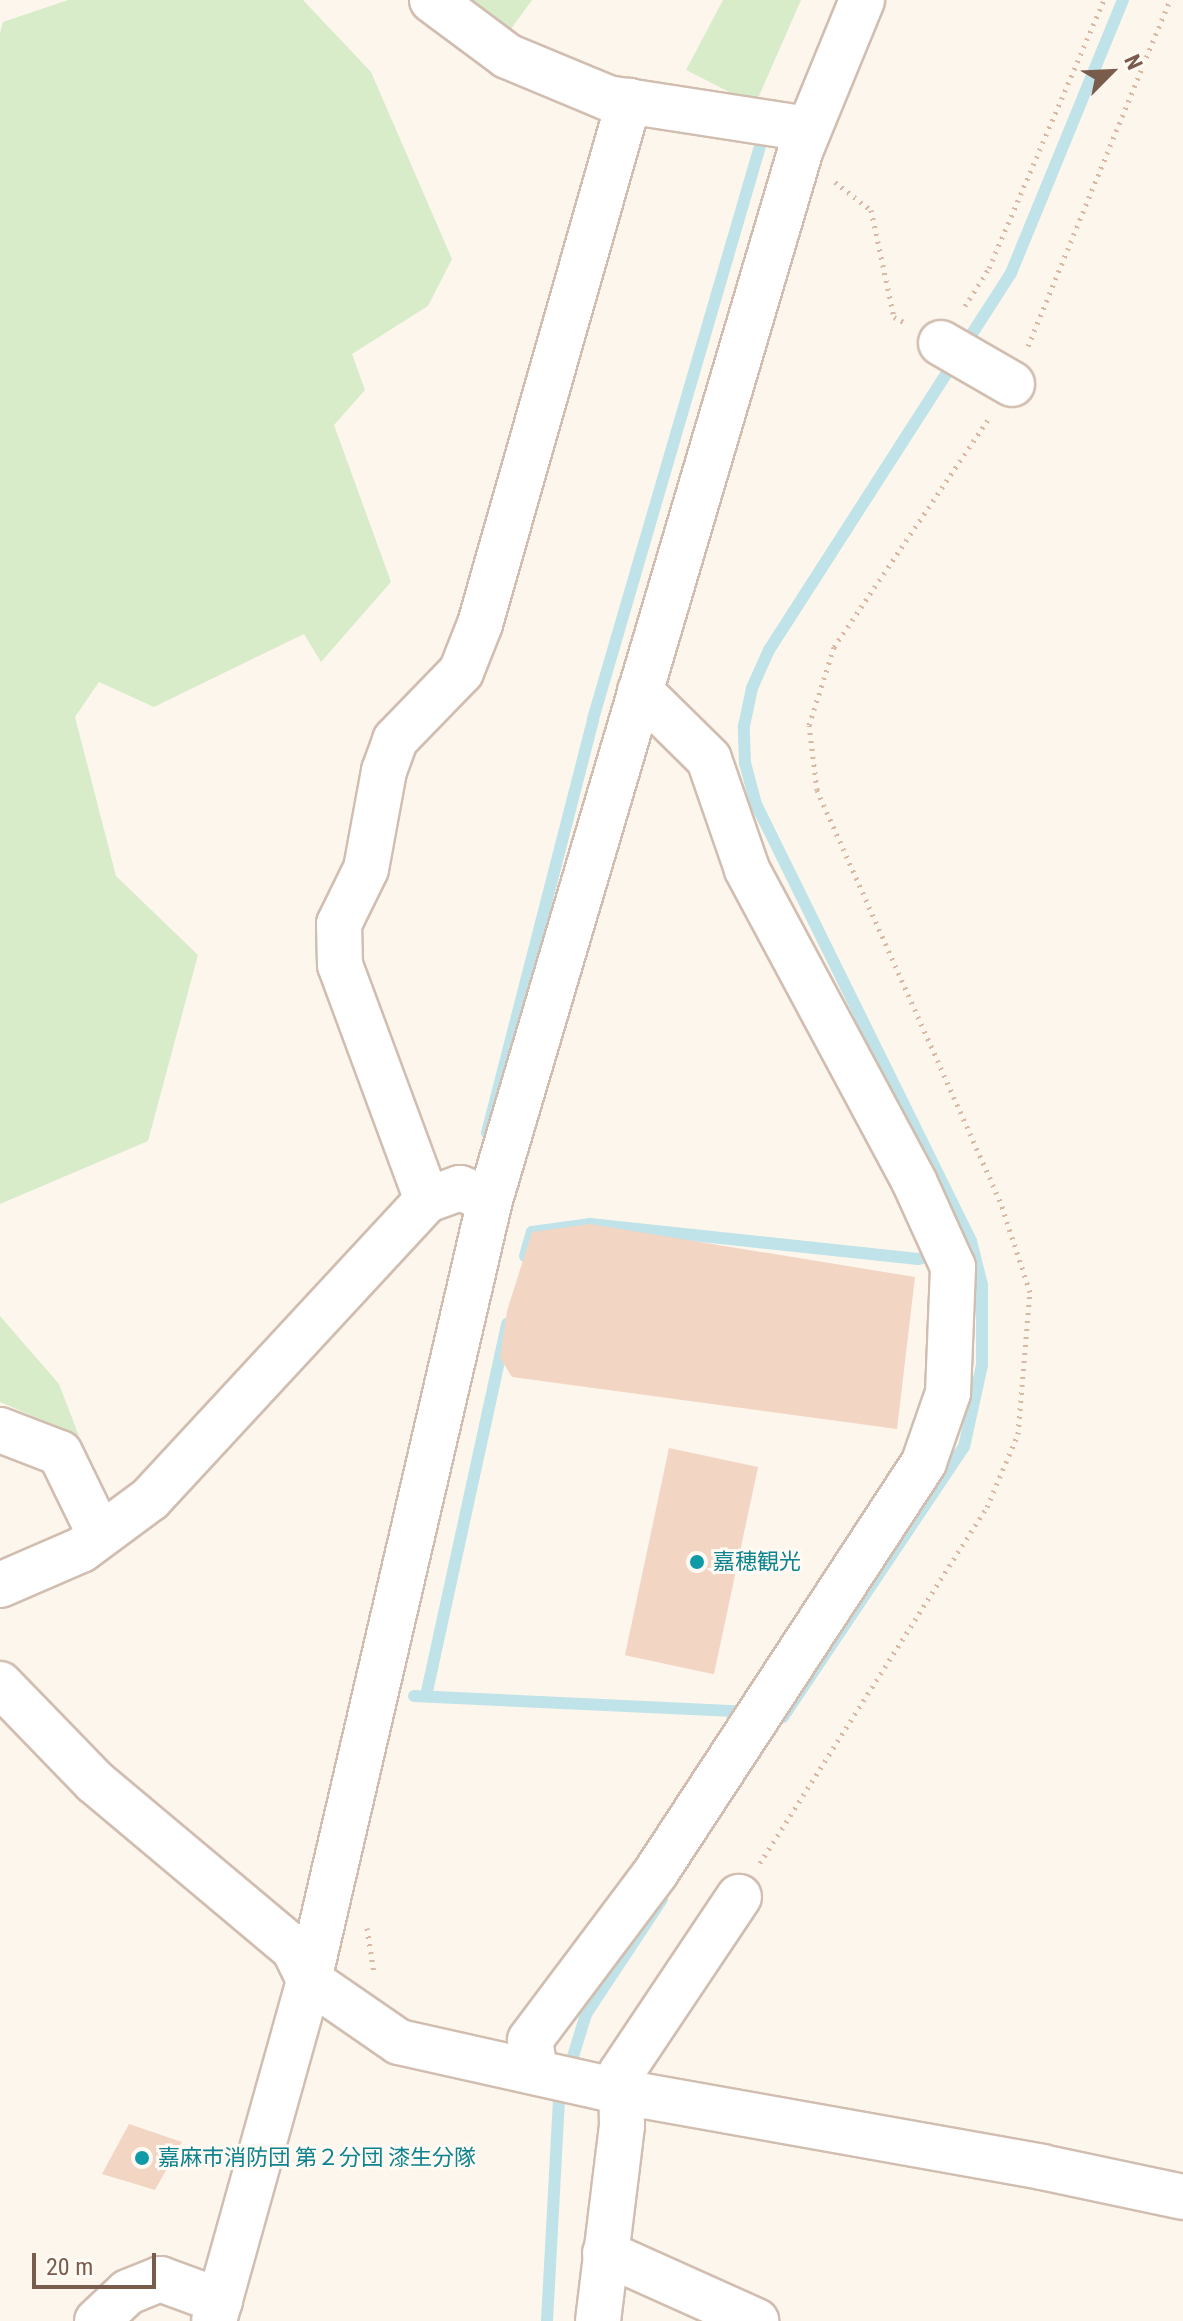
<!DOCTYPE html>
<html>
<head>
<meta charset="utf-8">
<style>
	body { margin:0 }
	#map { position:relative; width:1183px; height:2321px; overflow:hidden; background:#fdf6ec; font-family:"Roboto Condensed","Noto Sans JP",sans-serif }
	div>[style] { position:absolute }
	.green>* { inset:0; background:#d8ecc9 }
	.stream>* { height:12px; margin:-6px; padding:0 6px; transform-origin:6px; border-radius:6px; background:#bfe3e8 }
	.building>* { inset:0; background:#f3d5c3; transform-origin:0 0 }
	.path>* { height:5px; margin-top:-2.5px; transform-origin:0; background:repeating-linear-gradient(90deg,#d9b8a5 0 2px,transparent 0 8px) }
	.roads { filter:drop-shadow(2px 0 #d1beb0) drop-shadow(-2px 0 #d1beb0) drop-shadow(0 2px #d1beb0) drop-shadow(0 -2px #d1beb0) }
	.street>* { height:44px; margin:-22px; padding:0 22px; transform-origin:22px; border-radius:22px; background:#fff }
	.secondary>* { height:44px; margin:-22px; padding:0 22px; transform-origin:22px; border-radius:22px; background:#fff }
	.dots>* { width:22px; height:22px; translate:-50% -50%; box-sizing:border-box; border:4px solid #fffaf3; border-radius:50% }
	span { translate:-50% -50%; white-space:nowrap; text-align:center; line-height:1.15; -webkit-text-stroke:6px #fffaf3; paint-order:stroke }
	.culture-label { font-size:22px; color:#0d838f }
	.left { translate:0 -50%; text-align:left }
	.north { position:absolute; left:1071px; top:32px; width:80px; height:80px; -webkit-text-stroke:6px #fffaf3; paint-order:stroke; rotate:66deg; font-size:22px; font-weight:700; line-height:32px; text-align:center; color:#7a5c4d }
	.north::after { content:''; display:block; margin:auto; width:28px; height:36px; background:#7a5c4d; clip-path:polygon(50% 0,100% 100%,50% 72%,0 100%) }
	.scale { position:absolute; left:32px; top:2253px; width:124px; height:36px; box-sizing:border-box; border:4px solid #7a5c4d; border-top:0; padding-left:10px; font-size:24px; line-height:28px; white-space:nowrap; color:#7a5c4d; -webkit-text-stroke:6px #fffaf3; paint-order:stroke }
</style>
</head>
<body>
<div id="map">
	<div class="green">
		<div style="clip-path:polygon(68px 0,303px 0,371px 72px,452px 259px,428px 306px,352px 354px,365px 390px,334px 425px,391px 582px,321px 662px,304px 634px,154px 707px,99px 682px,75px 717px,116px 876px,198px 955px,148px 1141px,0 1204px,0 33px,3px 22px)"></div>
		<div style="clip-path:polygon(432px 0,532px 0,497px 48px)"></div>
		<div style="clip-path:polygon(723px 0,801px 0,755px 105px,686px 70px)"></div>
		<div style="clip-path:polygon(0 1316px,59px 1384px,79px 1436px,0 1402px)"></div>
	</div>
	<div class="stream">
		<div style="left:487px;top:1133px;width:427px;rotate:-75.6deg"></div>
		<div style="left:593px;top:719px;width:615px;rotate:-73.75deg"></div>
		<div style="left:525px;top:1256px;width:25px;rotate:-74deg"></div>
		<div style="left:532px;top:1232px;width:59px;rotate:-7.9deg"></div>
		<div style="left:590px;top:1224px;width:330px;rotate:6.1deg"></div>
		<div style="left:918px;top:1259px;width:23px;rotate:-13deg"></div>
		<div style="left:414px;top:1696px;width:337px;rotate:2.7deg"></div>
		<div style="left:426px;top:1696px;width:381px;rotate:-77.7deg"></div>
		<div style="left:783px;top:1717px;width:325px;rotate:-56.2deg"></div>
		<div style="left:964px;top:1447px;width:84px;rotate:-77.6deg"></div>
		<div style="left:982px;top:1365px;width:80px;rotate:-90deg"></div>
		<div style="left:982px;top:1285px;width:45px;rotate:-104deg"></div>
		<div style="left:971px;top:1241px;width:487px;rotate:-116.2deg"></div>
		<div style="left:756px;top:804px;width:42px;rotate:-105deg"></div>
		<div style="left:745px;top:763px;width:37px;rotate:-92deg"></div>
		<div style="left:744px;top:726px;width:39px;rotate:-78deg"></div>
		<div style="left:752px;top:688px;width:42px;rotate:-65.9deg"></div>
		<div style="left:769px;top:650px;width:448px;rotate:-57.3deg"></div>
		<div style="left:1011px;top:273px;width:295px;rotate:-67.7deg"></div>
		<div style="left:547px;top:2321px;width:219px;rotate:-86.9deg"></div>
		<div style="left:559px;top:2102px;width:92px;rotate:-72.9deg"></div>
		<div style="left:586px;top:2014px;width:138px;rotate:-56.5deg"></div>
	</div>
	<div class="building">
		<div style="clip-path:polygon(590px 1224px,915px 1277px,897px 1429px,512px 1377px,500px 1358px,507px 1311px,532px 1232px)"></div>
		<div style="left:669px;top:1448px;width:91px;height:212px;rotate:12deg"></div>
		<div style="clip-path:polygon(129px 2124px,182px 2142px,155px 2190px,102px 2174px)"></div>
	</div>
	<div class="path">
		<div style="left:835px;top:182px;width:46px;rotate:37.9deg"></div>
		<div style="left:871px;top:210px;width:109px;rotate:77.9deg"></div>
		<div style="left:894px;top:317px;width:11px;rotate:27deg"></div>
		<div style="left:965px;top:306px;width:45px;rotate:-57.7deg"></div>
		<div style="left:989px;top:268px;width:292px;rotate:-66.8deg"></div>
		<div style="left:1028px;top:346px;width:374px;rotate:-67.7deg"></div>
		<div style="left:760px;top:1863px;width:422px;rotate:-57.5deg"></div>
		<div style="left:987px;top:1507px;width:79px;rotate:-67deg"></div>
		<div style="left:1018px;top:1434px;width:143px;rotate:-85.2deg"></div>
		<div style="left:1030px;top:1292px;width:96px;rotate:-108.2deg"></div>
		<div style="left:1000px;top:1201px;width:450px;rotate:-114deg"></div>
		<div style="left:817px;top:790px;width:65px;rotate:-97deg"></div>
		<div style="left:809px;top:725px;width:82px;rotate:-72.2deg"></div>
		<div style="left:834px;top:647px;width:277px;rotate:-55.9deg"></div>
		<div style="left:367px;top:1928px;width:46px;rotate:81.2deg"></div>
	</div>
	<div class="roads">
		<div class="street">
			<div style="left:432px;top:0;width:94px;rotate:36.7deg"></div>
			<div style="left:507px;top:56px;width:109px;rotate:22.6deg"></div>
			<div style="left:608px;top:98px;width:203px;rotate:8.8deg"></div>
			<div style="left:941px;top:343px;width:82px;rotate:30deg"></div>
			<div style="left:427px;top:1200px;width:251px;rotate:-110.3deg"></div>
			<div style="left:340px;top:965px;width:41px;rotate:-91.4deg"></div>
			<div style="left:339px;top:924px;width:61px;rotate:-63.9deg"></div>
			<div style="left:366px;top:869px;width:100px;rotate:-79.6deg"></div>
			<div style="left:384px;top:771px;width:33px;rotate:-70deg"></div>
			<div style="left:395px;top:740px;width:95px;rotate:-45.9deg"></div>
			<div style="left:461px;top:672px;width:52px;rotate:-68.4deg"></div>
			<div style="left:480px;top:624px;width:544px;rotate:-74.1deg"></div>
			<div style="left:0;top:1430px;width:64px;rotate:21deg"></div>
			<div style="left:60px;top:1453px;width:91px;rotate:64deg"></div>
			<div style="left:0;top:1585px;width:88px;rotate:-23.4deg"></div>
			<div style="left:81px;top:1550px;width:86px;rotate:-36.5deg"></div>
			<div style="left:150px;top:1499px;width:408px;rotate:-47.2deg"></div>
			<div style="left:427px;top:1200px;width:35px;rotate:-20deg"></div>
			<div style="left:460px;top:1188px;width:32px;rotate:22deg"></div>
			<div style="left:309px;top:1980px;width:109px;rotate:34.6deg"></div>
			<div style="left:399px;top:2042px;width:229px;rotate:12.6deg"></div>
			<div style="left:622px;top:2092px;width:427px;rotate:10.1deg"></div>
			<div style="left:1042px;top:2167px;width:144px;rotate:12deg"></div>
			<div style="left:535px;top:2071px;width:31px;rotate:-99deg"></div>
			<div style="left:530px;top:2040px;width:210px;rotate:-53.1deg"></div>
			<div style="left:656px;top:1872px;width:490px;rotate:-56.8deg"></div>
			<div style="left:924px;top:1462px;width:73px;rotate:-70.8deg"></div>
			<div style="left:948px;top:1393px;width:126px;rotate:-87.7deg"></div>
			<div style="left:953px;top:1267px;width:94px;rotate:-114.4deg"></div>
			<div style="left:914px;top:1181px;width:354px;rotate:-118.2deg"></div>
			<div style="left:747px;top:869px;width:116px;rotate:-109.1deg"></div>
			<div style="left:709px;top:759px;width:97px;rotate:-135.4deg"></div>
			<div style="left:605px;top:2253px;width:166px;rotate:24.2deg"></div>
			<div style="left:598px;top:2321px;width:196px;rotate:-83deg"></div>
			<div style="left:622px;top:2126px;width:53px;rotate:-91.1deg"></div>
			<div style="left:621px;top:2073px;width:212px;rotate:-56.2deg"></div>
		</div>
		<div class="secondary">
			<div style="left:0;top:1684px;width:136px;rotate:45.9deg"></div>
			<div style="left:95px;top:1782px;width:260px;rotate:40deg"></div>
			<div style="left:294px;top:1949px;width:34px;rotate:64deg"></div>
			<div style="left:97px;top:2321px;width:42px;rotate:-43.1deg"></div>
			<div style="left:128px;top:2292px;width:35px;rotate:-22deg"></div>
			<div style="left:160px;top:2279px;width:64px;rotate:20.1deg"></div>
			<div style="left:214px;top:2321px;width:354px;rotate:-74.4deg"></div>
			<div style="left:309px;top:1980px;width:801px;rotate:-76.94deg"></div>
			<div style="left:490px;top:1200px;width:1096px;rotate:-73.52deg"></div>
			<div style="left:801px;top:149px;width:161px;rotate:-67.7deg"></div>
		</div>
	</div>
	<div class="dots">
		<div style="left:697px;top:1562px;background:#0f9aa8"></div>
		<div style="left:142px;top:2158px;background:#0f9aa8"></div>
	</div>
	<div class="culture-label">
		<span class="left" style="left:713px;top:1562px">嘉穂観光</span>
		<span class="left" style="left:158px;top:2158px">嘉麻市消防団 第２分団 漆生分隊</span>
	</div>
	<div class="north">N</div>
	<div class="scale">20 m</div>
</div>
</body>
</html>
